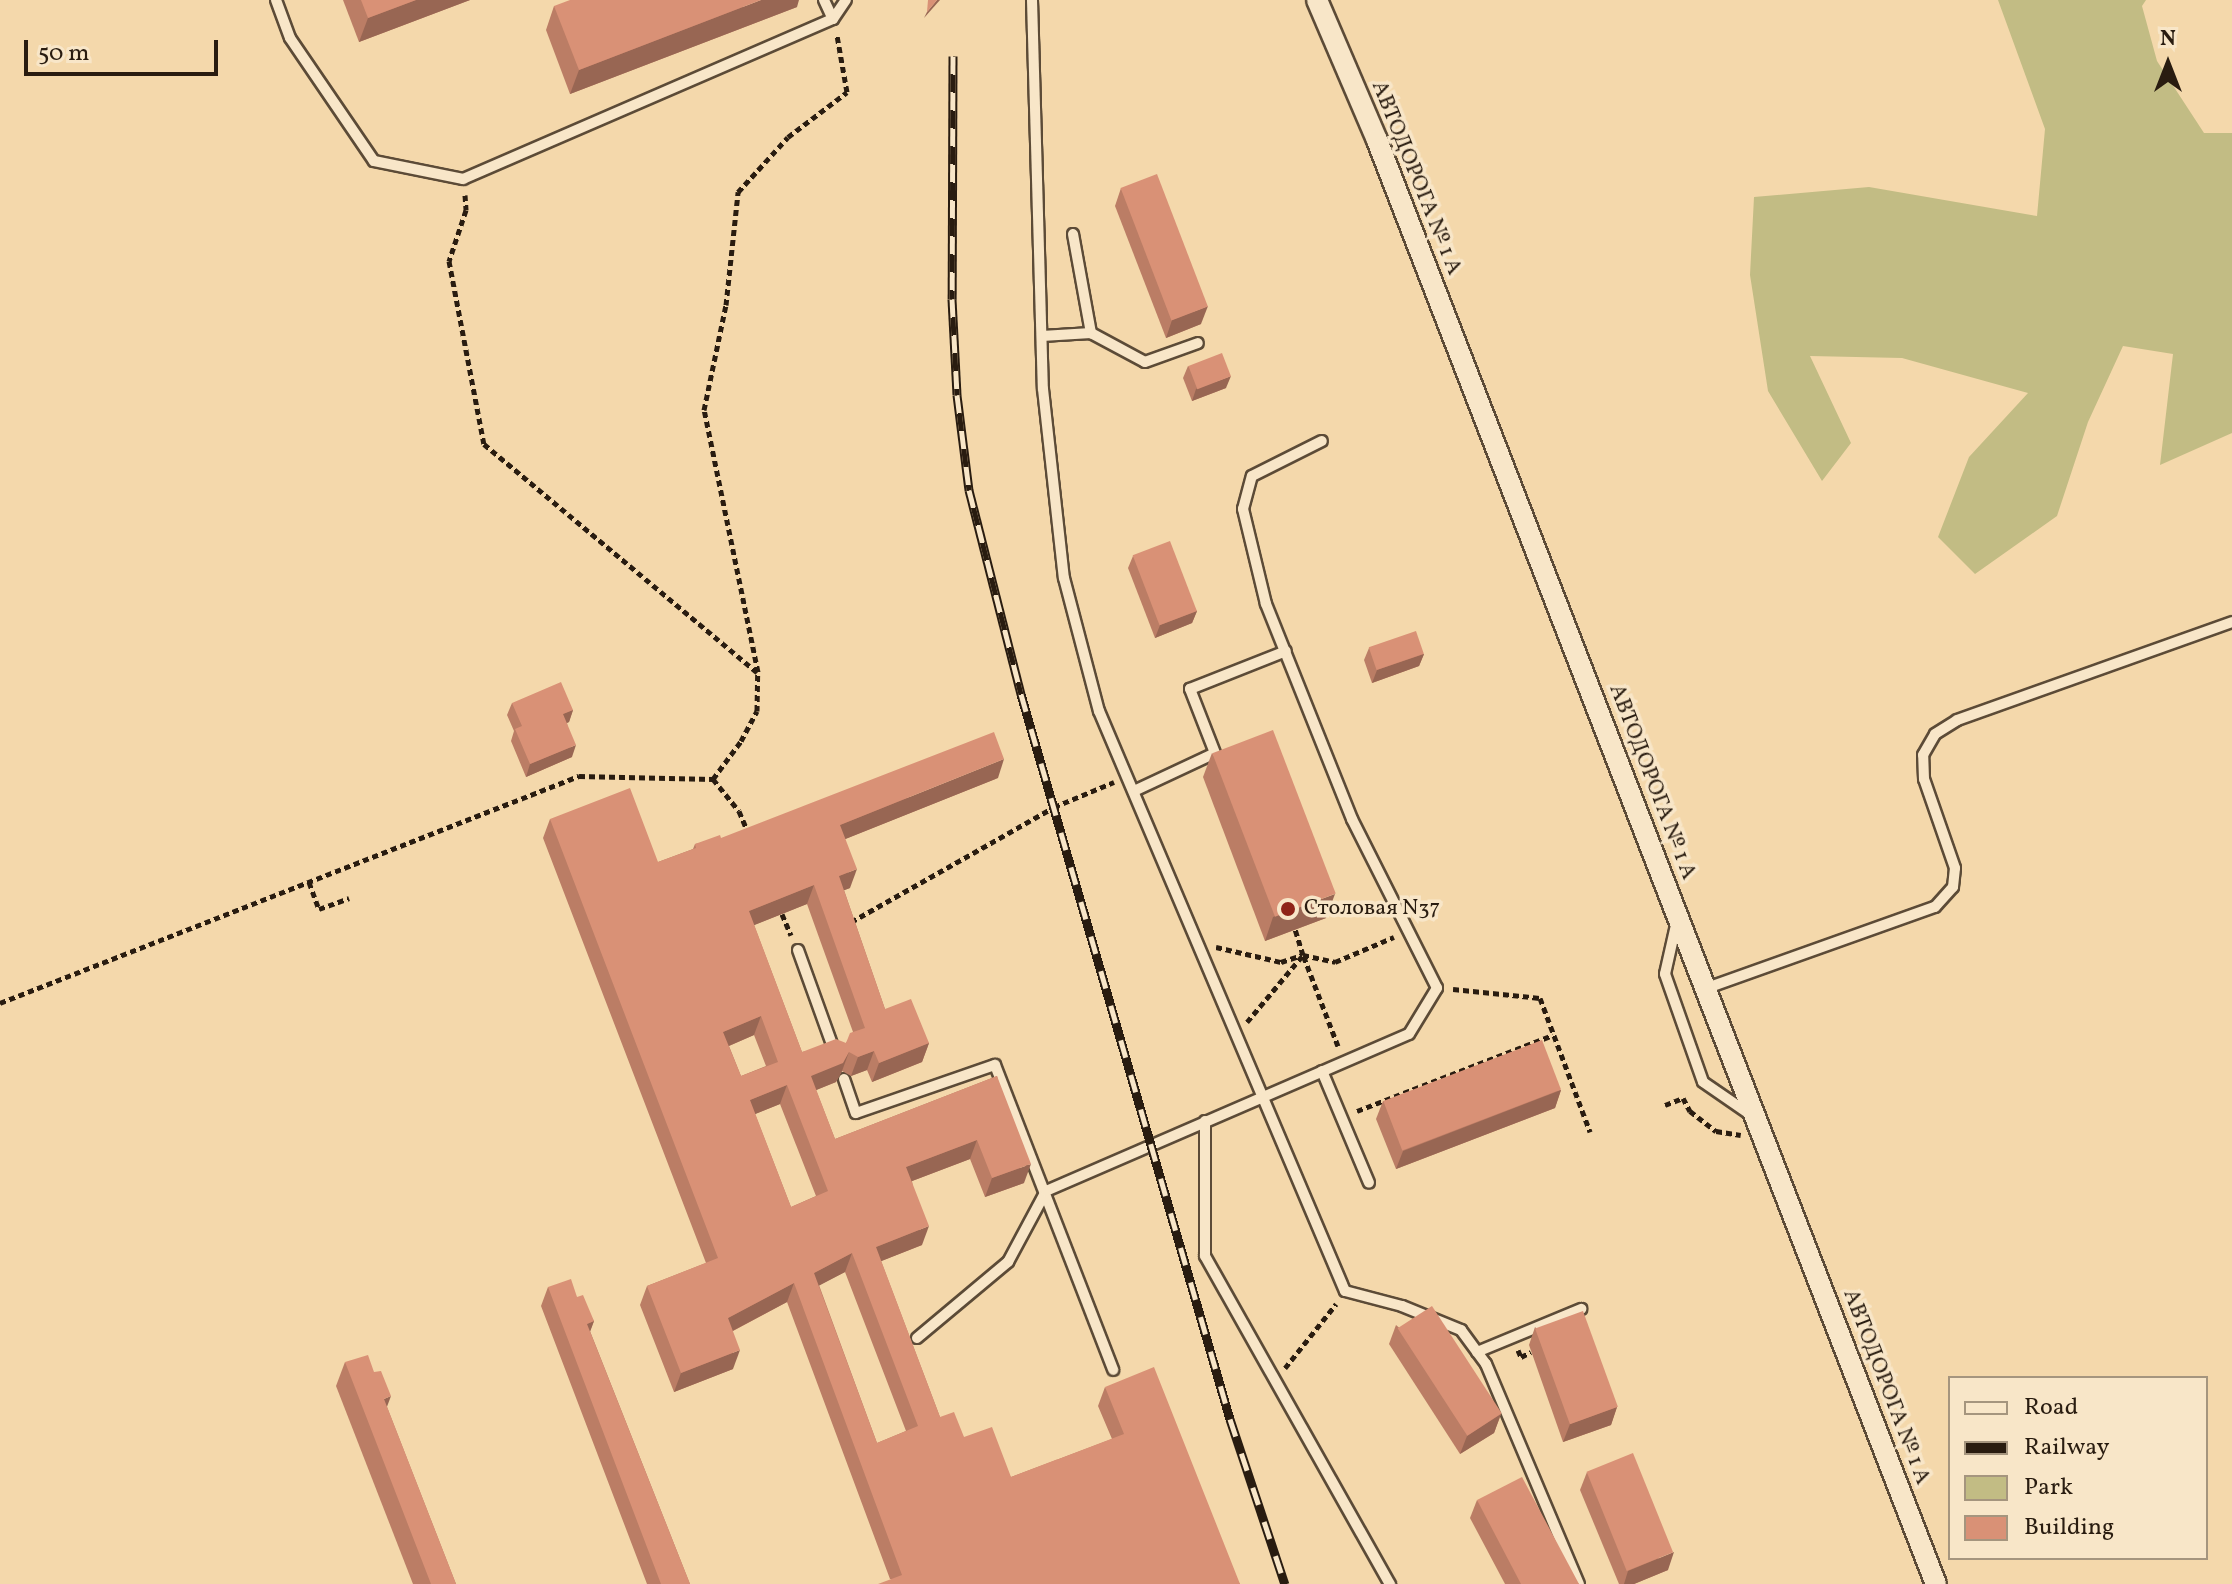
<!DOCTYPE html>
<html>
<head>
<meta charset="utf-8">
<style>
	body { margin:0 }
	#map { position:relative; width:2232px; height:1584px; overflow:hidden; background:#f4d8ab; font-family:Vollkorn,serif }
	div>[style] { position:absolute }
	.green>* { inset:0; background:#c2bc84 }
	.path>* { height:5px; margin-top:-2.5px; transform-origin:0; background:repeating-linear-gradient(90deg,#291c10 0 6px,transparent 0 10px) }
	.roads { filter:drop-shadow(2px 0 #5c4b37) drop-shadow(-2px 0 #5c4b37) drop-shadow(0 2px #5c4b37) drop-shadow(0 -2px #5c4b37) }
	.lane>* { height:10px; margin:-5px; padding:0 5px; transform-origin:5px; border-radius:5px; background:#f8e6c8 }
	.street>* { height:20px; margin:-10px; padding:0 10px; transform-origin:10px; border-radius:10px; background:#f8e6c8 }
	.rail>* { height:9px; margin-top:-4.5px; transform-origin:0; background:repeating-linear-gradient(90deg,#f8e6c8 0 18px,#291c10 0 36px); box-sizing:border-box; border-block:2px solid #291c10 }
	.wall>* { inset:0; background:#bb7d65 }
	.shaded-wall>* { inset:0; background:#986653 }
	.building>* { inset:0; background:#d99176; transform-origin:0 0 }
	.dots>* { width:22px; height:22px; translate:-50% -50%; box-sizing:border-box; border:4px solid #f8e6c8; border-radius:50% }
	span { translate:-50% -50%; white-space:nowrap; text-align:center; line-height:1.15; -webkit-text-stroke:7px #f8e6c8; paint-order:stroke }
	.street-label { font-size:22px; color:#291c10 }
	.poi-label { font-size:22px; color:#291c10 }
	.left { translate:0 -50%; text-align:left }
	.legend { position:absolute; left:1948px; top:1376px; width:260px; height:184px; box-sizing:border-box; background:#f8e6c8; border:2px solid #a5957e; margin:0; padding:10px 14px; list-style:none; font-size:24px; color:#291c10 }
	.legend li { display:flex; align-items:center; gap:16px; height:40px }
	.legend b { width:40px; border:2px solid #a5957e }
	.north { position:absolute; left:2128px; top:24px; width:80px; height:80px; -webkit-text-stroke:6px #f8e6c8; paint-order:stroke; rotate:0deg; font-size:22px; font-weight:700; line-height:32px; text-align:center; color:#291c10 }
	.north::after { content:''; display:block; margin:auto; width:28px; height:36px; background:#291c10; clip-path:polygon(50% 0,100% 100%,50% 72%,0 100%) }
	.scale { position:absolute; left:24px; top:40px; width:194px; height:36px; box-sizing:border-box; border:4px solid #291c10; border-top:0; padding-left:10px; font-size:24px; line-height:28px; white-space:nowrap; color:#291c10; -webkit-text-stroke:6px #f8e6c8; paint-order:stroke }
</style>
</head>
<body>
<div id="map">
	<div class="green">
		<div style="clip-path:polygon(1998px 0,2146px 0,2142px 6px,2157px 61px,2204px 133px,2232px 133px,2232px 433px,2160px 465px,2173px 354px,2123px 346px,2088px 422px,2057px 516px,1975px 574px,1938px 537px,1969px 457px,2028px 393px,1902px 358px,1810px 356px,1851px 443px,1822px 481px,1768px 391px,1750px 275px,1754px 197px,1869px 187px,2037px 216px,2045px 129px)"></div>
	</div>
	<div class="path">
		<div style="left:465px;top:195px;width:15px;rotate:86deg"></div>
		<div style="left:466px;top:210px;width:54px;rotate:108.4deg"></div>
		<div style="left:449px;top:261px;width:186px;rotate:79.2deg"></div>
		<div style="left:484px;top:444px;width:356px;rotate:39.9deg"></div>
		<div style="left:713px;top:779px;width:47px;rotate:-53.6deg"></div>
		<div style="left:741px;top:741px;width:34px;rotate:-62deg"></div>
		<div style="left:757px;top:711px;width:39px;rotate:-89deg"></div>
		<div style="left:758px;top:672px;width:268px;rotate:-101.6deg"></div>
		<div style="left:704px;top:410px;width:107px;rotate:-78.2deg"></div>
		<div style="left:726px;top:305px;width:114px;rotate:-83.9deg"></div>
		<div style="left:738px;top:192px;width:74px;rotate:-47.7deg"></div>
		<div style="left:788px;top:137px;width:74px;rotate:-37.3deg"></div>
		<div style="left:847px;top:92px;width:58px;rotate:-100deg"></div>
		<div style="left:309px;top:882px;width:29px;rotate:70deg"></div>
		<div style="left:319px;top:909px;width:32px;rotate:-20deg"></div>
		<div style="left:782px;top:914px;width:23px;rotate:67deg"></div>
		<div style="left:851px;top:922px;width:233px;rotate:-29.5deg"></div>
		<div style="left:1054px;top:807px;width:65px;rotate:-22.6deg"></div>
		<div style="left:1216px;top:947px;width:67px;rotate:13deg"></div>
		<div style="left:1281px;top:962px;width:22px;rotate:-18deg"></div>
		<div style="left:1453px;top:989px;width:87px;rotate:5.9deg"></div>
		<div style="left:1540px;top:998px;width:143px;rotate:69.5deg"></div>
		<div style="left:0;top:1003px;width:622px;rotate:-21.41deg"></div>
		<div style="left:579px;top:776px;width:134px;rotate:1.3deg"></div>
		<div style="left:713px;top:779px;width:41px;rotate:50.9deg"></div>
		<div style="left:739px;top:811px;width:23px;rotate:67deg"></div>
		<div style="left:1247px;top:1022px;width:87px;rotate:-50.1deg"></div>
		<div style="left:1303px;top:955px;width:27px;rotate:-107deg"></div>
		<div style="left:1338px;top:1046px;width:97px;rotate:-111deg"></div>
		<div style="left:1303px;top:955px;width:33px;rotate:12deg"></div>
		<div style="left:1335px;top:962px;width:64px;rotate:-23deg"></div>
		<div style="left:1665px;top:1105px;width:19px;rotate:-21deg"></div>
		<div style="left:1683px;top:1098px;width:15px;rotate:62deg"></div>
		<div style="left:1690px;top:1111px;width:33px;rotate:38deg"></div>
		<div style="left:1716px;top:1131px;width:25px;rotate:9deg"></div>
		<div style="left:1357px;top:1111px;width:210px;rotate:-21.2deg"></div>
		<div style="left:1518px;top:1350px;width:8px;rotate:67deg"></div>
		<div style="left:1521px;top:1357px;width:11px;rotate:-27deg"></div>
		<div style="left:1285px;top:1368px;width:82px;rotate:-51.4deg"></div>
	</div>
	<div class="roads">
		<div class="lane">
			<div style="left:276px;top:0;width:40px;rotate:69.8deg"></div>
			<div style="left:290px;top:38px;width:149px;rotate:55.7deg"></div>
			<div style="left:374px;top:161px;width:91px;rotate:11.4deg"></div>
			<div style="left:463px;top:179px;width:403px;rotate:-23.4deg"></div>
			<div style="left:833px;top:19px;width:23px;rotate:-56deg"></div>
			<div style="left:824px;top:0;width:21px;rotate:65deg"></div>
			<div style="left:1032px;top:0;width:389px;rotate:88.4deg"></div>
			<div style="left:1043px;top:389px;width:190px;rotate:83.7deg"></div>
			<div style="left:1064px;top:578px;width:138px;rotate:75.3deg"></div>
			<div style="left:1099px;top:711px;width:630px;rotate:67.02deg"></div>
			<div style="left:1345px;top:1291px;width:59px;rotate:14.7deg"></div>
			<div style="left:1402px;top:1306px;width:64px;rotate:22.1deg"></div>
			<div style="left:1461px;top:1330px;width:42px;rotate:53.7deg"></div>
			<div style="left:1486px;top:1364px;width:239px;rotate:67.1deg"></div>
			<div style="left:1073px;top:234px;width:101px;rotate:79.7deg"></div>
			<div style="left:1042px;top:336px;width:49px;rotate:-3.5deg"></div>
			<div style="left:1091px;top:333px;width:61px;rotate:28.2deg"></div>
			<div style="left:1145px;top:362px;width:56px;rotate:-19.7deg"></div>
			<div style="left:1134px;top:791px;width:89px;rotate:-25.1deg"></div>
			<div style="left:1215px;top:753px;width:69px;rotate:-111.3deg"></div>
			<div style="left:1190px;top:689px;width:103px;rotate:-21.6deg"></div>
			<div style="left:1676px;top:925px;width:50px;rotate:102.7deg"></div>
			<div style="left:1665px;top:974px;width:114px;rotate:70.6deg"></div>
			<div style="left:1703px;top:1082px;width:58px;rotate:34.5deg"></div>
			<div style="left:798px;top:950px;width:109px;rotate:70.2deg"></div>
			<div style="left:1707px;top:988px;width:242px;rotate:-19.6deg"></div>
			<div style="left:1935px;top:907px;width:27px;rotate:-48deg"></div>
			<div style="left:1953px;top:887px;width:19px;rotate:-84deg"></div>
			<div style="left:1955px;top:868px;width:94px;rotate:-109.2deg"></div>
			<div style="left:1924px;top:779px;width:24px;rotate:-92deg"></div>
			<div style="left:1923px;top:755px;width:24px;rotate:-60deg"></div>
			<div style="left:1935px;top:734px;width:26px;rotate:-32deg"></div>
			<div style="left:1957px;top:720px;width:292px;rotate:-19.6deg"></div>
			<div style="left:1322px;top:1071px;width:121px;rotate:67.2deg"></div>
			<div style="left:844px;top:1079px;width:36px;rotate:71deg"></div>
			<div style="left:856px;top:1113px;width:147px;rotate:-19.1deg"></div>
			<div style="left:995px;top:1065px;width:327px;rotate:68.8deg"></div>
			<div style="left:1205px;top:1121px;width:135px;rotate:90deg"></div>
			<div style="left:1205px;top:1256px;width:377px;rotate:60.6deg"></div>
			<div style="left:917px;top:1338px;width:119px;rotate:-39.9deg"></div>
			<div style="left:1008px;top:1262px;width:81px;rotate:-61.8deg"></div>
			<div style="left:1046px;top:1191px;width:395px;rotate:-23.4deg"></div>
			<div style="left:1409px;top:1034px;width:54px;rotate:-58.7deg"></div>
			<div style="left:1437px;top:988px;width:189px;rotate:-116.7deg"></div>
			<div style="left:1352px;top:819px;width:232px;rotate:-111.8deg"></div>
			<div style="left:1266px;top:604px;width:98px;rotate:-103.6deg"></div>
			<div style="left:1243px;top:509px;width:34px;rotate:-75deg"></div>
			<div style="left:1252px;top:476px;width:78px;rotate:-26.6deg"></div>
			<div style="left:1477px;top:1352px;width:113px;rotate:-22.5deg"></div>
		</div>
		<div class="street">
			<div style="left:1317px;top:0;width:152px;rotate:66.8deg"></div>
			<div style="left:1377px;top:140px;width:1548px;rotate:68.84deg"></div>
		</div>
	</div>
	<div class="rail">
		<div style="left:953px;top:56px;width:243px;rotate:90.2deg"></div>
		<div style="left:952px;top:299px;width:96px;rotate:87deg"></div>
		<div style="left:957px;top:395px;width:96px;rotate:82.8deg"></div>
		<div style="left:969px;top:490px;width:211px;rotate:75.7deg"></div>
		<div style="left:1021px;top:694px;width:755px;rotate:73.92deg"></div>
		<div style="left:1230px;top:1419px;width:174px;rotate:71.6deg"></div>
	</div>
	<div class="wall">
		<div style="clip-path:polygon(343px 0,470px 0,359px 42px)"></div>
		<div style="clip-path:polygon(554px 6px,797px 7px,570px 94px,546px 30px)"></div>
		<div style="clip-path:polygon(1121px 188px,1201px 324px,1166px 338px,1115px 206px)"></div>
		<div style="clip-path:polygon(1188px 366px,1226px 388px,1192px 401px,1183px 378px)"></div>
		<div style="clip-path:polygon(1133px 556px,1197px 611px,1192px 623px,1155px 638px,1128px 568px)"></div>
		<div style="clip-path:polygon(1369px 648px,1424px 654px,1419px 666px,1372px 683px,1364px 660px)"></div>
		<div style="clip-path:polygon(512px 703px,573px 710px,569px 722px,567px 723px,572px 757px,526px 777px,511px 741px,514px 731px,507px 715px)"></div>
		<div style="clip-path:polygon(1212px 753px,1326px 918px,1265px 941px,1203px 777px)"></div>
		<div style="clip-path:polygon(evenodd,998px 778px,845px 839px,850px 888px,844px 890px,885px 1009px,929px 1043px,922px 1062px,872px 1082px,867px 1070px,851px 1076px,842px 1071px,836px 1082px,816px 1090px,835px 1139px,997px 1076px,1024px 1183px,985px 1197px,970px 1159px,912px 1181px,922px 1245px,881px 1261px,940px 1417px,1011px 1477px,1112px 1439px,1098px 1406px,1105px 1387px,1240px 1584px,890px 1579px,787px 1302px,733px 1331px,733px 1369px,674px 1392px,640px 1305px,647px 1286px,706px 1263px,543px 838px,550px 819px,658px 862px,693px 849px,695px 844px,998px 778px,807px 904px,853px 1032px,846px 1043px,802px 1052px,754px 925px,807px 904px,998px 778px,754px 1035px,766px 1066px,741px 1076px,729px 1046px,754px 1035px,998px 778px,780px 1104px,816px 1196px,791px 1207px,755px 1114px,780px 1104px,998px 778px,845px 1272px,906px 1431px,877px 1443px,819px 1285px,845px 1272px)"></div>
		<div style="clip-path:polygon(1561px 1090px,1555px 1108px,1396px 1169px,1376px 1119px,1383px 1101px)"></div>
		<div style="clip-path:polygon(548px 1287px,577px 1297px,594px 1321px,590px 1331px,690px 1584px,647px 1584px,541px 1306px)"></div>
		<div style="clip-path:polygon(1396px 1325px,1501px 1414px,1494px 1433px,1460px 1454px,1389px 1344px)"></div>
		<div style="clip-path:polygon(1535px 1327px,1617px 1407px,1611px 1425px,1563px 1442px,1529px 1345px)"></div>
		<div style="clip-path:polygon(345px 1362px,387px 1407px,456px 1584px,413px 1584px,336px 1386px)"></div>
		<div style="clip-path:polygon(1587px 1472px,1668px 1570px,1634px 1584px,1619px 1584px,1580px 1490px)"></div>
		<div style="clip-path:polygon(1477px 1500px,1579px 1584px,1505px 1584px,1470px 1518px)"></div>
	</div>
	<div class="shaded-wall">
		<div style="clip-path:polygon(416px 0,470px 0,359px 42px,368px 18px)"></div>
		<div style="clip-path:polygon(761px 0,799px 0,797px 7px,570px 94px,579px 70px)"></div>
		<div style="clip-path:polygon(937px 0,940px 0,924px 18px,927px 12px)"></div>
		<div style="clip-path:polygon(1208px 306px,1201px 324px,1166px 338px,1172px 320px)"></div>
		<div style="clip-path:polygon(1231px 376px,1226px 388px,1192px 401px,1196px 389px)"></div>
		<div style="clip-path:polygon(1197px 611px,1192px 623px,1155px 638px,1160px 625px)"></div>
		<div style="clip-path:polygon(1424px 654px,1419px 666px,1372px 683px,1377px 670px)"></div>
		<div style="clip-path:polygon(573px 710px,569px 722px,559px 726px,563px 714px)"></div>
		<div style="clip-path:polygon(576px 745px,572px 757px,526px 777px,530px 764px)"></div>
		<div style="clip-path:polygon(1004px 759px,998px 778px,833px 844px,840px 825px)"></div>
		<div style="clip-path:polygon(857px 869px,850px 888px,832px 895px,839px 876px)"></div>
		<div style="clip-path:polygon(814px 885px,807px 904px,742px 930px,749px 911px)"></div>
		<div style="clip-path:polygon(1335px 894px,1326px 918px,1265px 941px,1273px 917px)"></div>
		<div style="clip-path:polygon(761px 1016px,754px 1035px,717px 1051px,723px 1032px)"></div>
		<div style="clip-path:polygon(929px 1043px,922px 1062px,872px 1082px,879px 1063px)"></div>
		<div style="clip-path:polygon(874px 1051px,867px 1070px,851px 1076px,858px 1057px)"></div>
		<div style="clip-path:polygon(849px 1052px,842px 1071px,836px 1082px,804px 1095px,811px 1076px)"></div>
		<div style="clip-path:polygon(787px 1085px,780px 1104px,743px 1119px,750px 1100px)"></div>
		<div style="clip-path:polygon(1561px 1090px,1555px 1108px,1396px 1169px,1403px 1151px)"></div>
		<div style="clip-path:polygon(977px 1140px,970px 1159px,899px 1186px,906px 1167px)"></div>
		<div style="clip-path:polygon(1031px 1164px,1024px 1183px,985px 1197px,992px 1178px)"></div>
		<div style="clip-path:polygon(929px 1226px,922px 1245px,869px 1266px,876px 1247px)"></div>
		<div style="clip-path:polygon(852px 1253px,845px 1272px,807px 1292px,814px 1273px)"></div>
		<div style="clip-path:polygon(794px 1283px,787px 1302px,721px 1337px,728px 1318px)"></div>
		<div style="clip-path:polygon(594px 1321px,587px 1340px,587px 1324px)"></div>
		<div style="clip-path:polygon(740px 1350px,733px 1369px,674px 1392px,681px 1373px)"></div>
		<div style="clip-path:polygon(391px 1396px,382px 1420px,384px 1399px)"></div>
		<div style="clip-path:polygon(1617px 1407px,1611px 1425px,1563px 1442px,1570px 1424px)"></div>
		<div style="clip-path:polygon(1501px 1414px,1494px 1433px,1460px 1454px,1467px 1436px)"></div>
		<div style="clip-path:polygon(1674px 1552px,1668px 1570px,1634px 1584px,1624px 1584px,1628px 1571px)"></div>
	</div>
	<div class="building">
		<div style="clip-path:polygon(361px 0,416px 0,368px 18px)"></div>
		<div style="clip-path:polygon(570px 0,761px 0,579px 70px,554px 6px)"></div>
		<div style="clip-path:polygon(928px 0,937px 0,927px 12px)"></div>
		<div style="left:1157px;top:174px;width:142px;height:39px;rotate:69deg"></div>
		<div style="left:1222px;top:353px;width:25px;height:36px;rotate:69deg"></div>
		<div style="left:1170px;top:541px;width:75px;height:40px;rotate:69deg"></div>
		<div style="left:1416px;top:631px;width:24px;height:50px;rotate:71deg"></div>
		<div style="clip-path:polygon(561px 682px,573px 710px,563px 714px,576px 745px,530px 764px,515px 729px,522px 726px,512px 703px)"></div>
		<div style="left:1273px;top:730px;width:175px;height:65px;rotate:69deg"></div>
		<div style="clip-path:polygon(evenodd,994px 732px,1004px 759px,840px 825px,857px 869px,839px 876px,885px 1009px,911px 999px,929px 1043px,879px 1063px,874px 1051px,858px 1057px,849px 1052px,843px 1063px,811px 1076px,835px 1139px,997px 1076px,1031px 1164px,992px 1178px,977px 1140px,906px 1167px,929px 1226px,876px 1247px,940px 1417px,954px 1412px,964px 1437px,992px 1427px,1011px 1477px,1124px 1434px,1105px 1387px,1154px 1367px,1240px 1584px,878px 1584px,902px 1575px,794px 1283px,728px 1318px,740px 1350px,681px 1373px,647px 1286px,718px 1258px,550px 819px,630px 788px,658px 862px,696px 848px,695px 844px,720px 835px,721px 838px,994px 732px,814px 885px,865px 1028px,850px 1033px,846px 1043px,836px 1039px,802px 1052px,749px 911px,814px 885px,994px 732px,761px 1016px,778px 1062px,741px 1076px,723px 1032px,761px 1016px,994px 732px,787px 1085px,828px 1191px,791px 1207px,750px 1100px,787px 1085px,994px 732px,852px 1253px,918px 1426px,877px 1443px,814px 1273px,852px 1253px)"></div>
		<div style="left:1542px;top:1040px;width:53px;height:170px;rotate:69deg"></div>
		<div style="clip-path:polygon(571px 1279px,577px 1297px,583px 1295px,594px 1321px,587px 1324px,690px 1584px,661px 1584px,548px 1287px)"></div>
		<div style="left:1432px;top:1306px;width:128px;height:41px;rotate:57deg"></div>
		<div style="left:1583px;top:1311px;width:102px;height:51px;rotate:70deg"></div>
		<div style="clip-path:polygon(368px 1355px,374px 1372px,381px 1371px,391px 1396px,384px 1399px,456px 1584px,431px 1584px,345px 1362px)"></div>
		<div style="left:1633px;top:1453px;width:107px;height:50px;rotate:68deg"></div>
		<div style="clip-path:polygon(1522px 1477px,1579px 1584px,1521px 1584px,1477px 1500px)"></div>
	</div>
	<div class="dots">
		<div style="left:1288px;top:909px;background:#8f2418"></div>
	</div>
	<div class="street-label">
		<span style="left:1416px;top:178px;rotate:68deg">АВТОДОРОГА № 1 А</span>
		<span style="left:1652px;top:782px;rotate:69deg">АВТОДОРОГА № 1 А</span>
		<span style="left:1886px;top:1387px;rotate:69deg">АВТОДОРОГА № 1 А</span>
	</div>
	<div class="poi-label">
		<span class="left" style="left:1304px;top:909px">Столовая N37</span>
	</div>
	<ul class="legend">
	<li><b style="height:10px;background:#f8e6c8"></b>Road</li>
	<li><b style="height:10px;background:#291c10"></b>Railway</li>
	<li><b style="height:22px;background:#c2bc84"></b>Park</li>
	<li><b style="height:22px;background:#d99176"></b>Building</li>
	</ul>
	<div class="north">N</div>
	<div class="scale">50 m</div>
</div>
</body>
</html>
